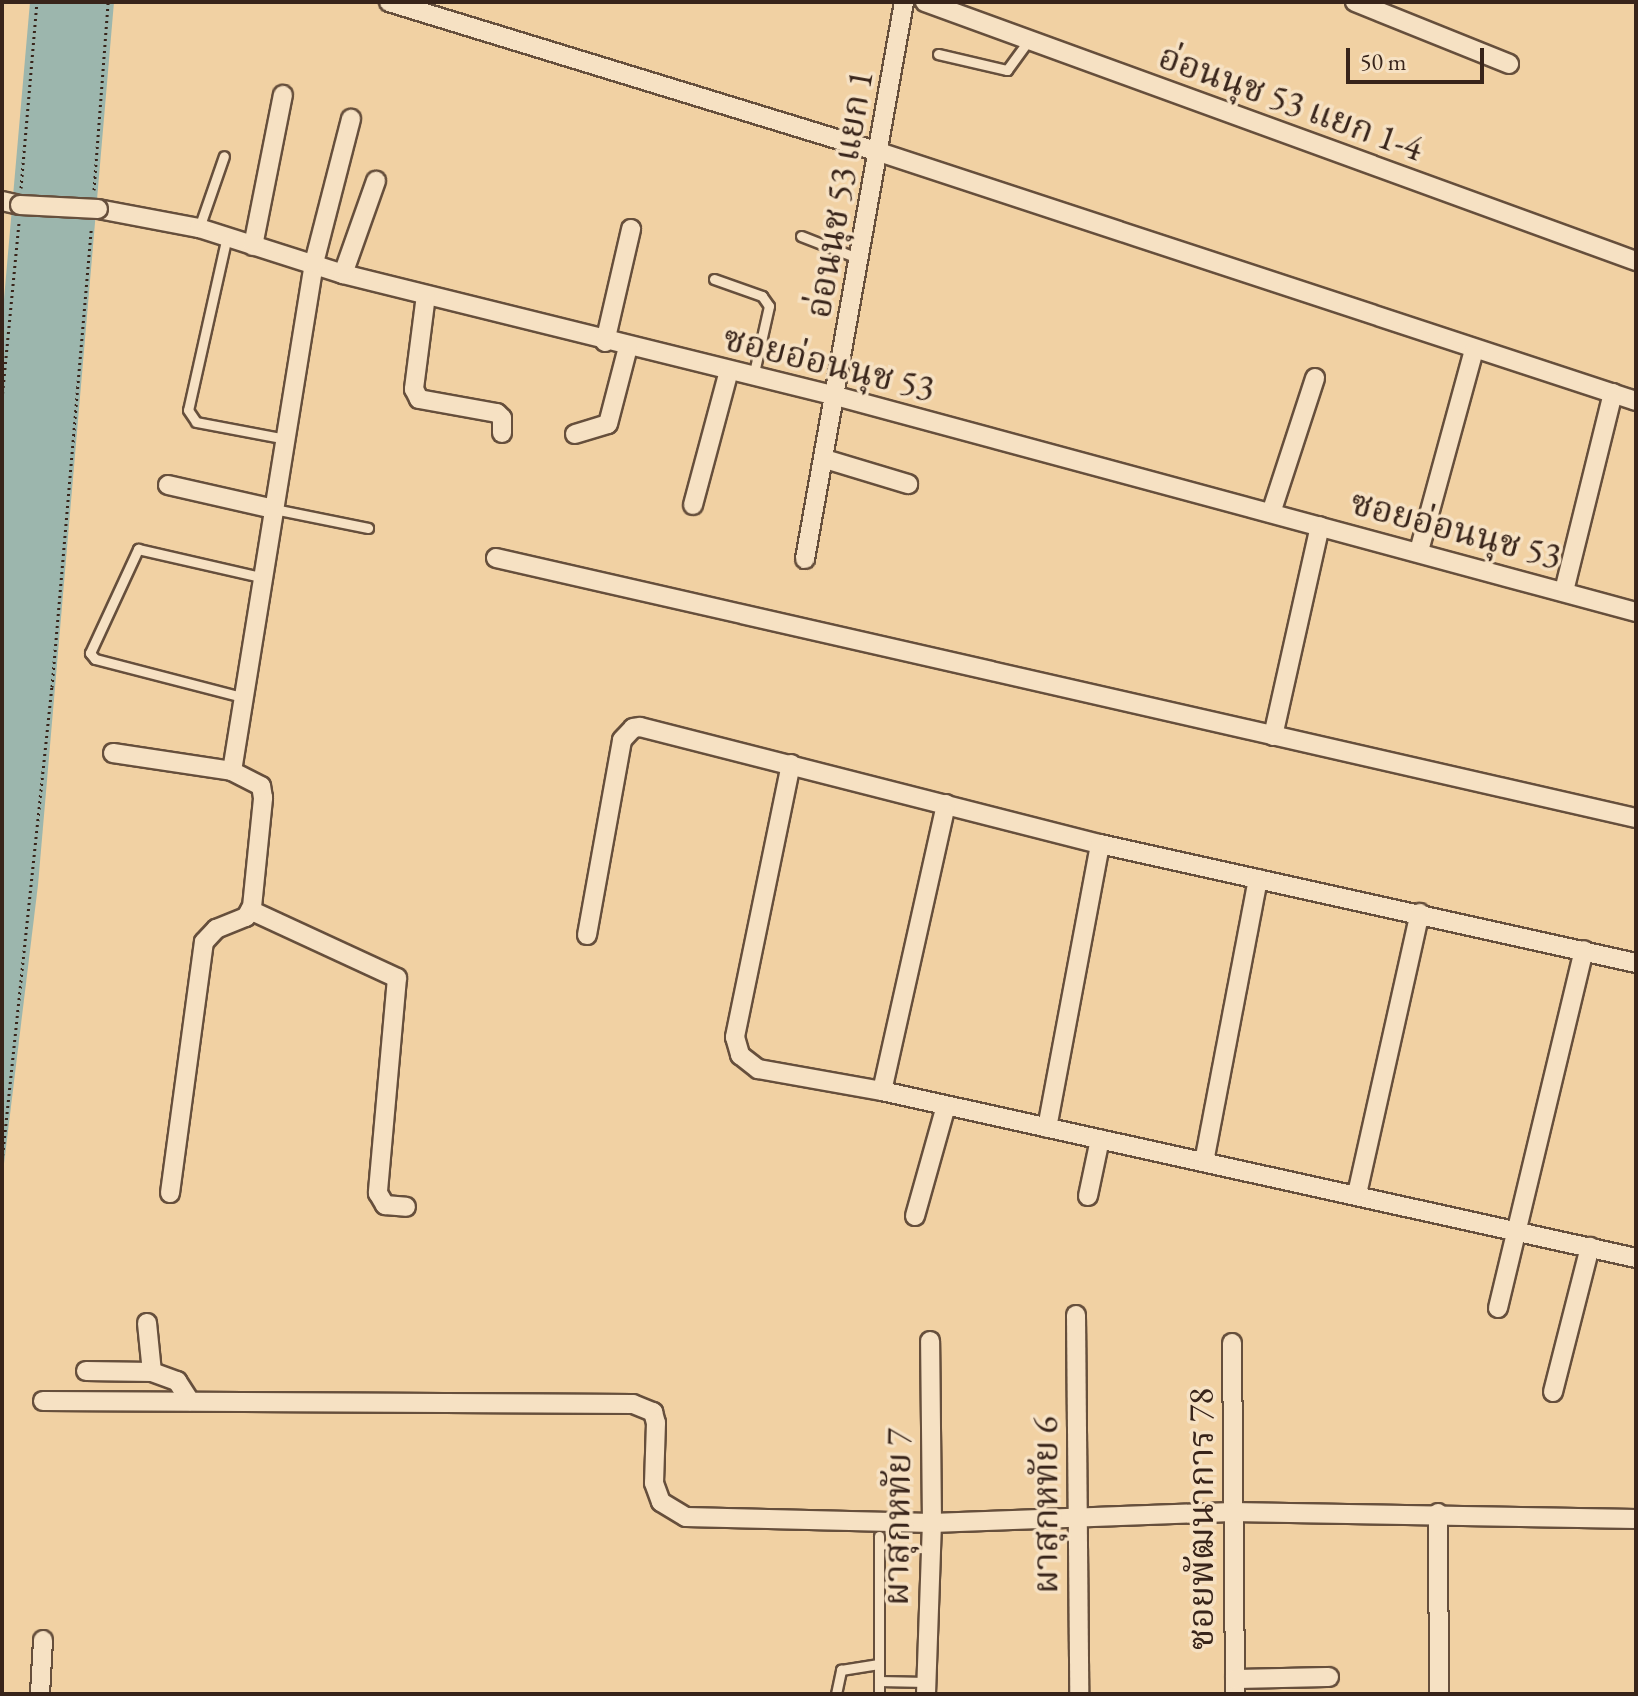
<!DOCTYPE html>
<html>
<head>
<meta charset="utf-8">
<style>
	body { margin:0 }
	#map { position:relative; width:1638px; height:1696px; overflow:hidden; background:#f1d1a3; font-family:"EB Garamond","Noto Serif Thai",serif }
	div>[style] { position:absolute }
	.water>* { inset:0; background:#9cb6ad }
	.path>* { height:3px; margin-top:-1.5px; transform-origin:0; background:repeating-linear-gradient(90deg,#38241a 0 2px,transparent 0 6px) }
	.roads { filter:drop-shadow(2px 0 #664f3c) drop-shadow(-2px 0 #664f3c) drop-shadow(0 2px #664f3c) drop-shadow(0 -2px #664f3c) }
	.lane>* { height:9px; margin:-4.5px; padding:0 4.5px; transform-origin:4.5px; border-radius:4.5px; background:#f6e1c3 }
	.street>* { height:18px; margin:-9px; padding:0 9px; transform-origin:9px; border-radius:9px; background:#f6e1c3 }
	.bridges { filter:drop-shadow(2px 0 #664f3c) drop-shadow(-2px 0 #664f3c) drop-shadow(0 2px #664f3c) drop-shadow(0 -2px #664f3c) }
	.street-bridge>* { height:18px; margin:-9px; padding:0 9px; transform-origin:9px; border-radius:9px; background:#f6e1c3 }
	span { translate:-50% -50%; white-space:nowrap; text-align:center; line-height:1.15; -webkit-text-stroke:7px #f6e1c3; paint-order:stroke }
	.street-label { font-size:36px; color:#38241a }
	.frame { position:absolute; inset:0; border:4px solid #38241a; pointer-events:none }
	.scale { position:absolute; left:1346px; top:48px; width:138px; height:36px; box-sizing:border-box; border:4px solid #38241a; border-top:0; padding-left:10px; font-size:24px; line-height:28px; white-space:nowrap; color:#38241a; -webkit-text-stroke:6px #f6e1c3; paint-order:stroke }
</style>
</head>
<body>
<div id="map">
	<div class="water">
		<div style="clip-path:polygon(30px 2px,114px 2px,38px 885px,2px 1180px,2px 322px)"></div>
	</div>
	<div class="path">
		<div style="left:21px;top:188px;width:187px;rotate:-85.1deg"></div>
		<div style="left:94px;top:190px;width:189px;rotate:-85.7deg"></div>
		<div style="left:2px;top:399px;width:177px;rotate:-84.5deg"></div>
		<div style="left:2px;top:1161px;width:477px;rotate:-84deg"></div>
		<div style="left:52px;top:687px;width:461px;rotate:-85.1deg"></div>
	</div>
	<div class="roads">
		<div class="lane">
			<div style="left:938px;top:54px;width:71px;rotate:13.1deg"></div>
			<div style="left:1007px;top:70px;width:37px;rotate:-54deg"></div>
			<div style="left:199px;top:228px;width:76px;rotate:-70.9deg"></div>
			<div style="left:227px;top:236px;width:178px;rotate:102.6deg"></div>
			<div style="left:188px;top:410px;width:14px;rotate:56deg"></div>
			<div style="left:196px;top:422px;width:92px;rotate:10.7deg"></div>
			<div style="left:801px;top:236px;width:63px;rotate:21.3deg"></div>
			<div style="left:714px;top:279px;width:51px;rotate:19.5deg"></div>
			<div style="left:762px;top:296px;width:12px;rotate:55deg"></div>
			<div style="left:769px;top:306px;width:73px;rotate:102.7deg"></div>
			<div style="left:274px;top:509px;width:96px;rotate:11.4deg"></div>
			<div style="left:242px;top:697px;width:152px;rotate:-165.5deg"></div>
			<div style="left:95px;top:659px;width:8px;rotate:-130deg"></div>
			<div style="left:90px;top:653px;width:115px;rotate:-65.2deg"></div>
			<div style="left:138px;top:549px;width:125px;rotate:12.9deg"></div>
			<div style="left:879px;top:1536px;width:158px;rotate:90deg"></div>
			<div style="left:879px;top:1681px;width:47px;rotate:1.2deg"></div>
			<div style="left:836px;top:1694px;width:25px;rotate:-78deg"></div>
			<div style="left:841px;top:1670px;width:38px;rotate:-9deg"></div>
		</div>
		<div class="street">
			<div style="left:389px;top:2px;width:512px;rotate:17.02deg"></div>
			<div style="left:879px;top:152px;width:797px;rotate:18.21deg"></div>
			<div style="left:925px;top:2px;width:757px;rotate:20.02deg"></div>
			<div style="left:1355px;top:2px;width:166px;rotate:21.9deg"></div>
			<div style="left:2px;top:201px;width:18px;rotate:13deg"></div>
			<div style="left:98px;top:209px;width:103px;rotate:10.7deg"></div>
			<div style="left:199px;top:228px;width:151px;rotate:17.7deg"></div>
			<div style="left:343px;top:274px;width:508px;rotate:13.9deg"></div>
			<div style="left:836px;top:396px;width:829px;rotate:15.11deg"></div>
			<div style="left:253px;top:246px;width:154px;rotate:-78.8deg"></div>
			<div style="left:343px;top:274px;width:99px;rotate:-70.5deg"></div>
			<div style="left:426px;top:295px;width:95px;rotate:97.3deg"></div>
			<div style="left:414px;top:389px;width:11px;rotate:63deg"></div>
			<div style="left:419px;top:399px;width:79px;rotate:10.2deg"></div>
			<div style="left:497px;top:413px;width:7px;rotate:45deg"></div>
			<div style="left:502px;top:418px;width:15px;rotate:90deg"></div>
			<div style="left:605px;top:342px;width:116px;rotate:-77deg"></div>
			<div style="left:575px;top:434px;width:34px;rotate:-17deg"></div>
			<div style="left:608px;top:424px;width:80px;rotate:-75.4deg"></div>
			<div style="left:825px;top:459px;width:87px;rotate:16.8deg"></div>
			<div style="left:168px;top:485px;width:109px;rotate:12.8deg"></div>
			<div style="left:693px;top:505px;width:139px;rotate:-75deg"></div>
			<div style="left:1271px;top:513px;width:142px;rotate:-71.9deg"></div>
			<div style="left:1419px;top:551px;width:208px;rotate:-74.7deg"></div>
			<div style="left:496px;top:558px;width:1169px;rotate:12.85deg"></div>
			<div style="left:805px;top:559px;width:566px;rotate:-79.92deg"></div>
			<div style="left:1564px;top:591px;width:204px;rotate:-76.1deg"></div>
			<div style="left:1273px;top:736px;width:215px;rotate:-77.4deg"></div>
			<div style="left:113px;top:753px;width:120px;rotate:8.6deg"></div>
			<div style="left:791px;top:764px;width:279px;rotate:101.6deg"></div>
			<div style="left:735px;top:1037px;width:19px;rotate:74deg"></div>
			<div style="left:740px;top:1055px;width:23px;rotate:38deg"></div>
			<div style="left:758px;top:1069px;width:126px;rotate:10.1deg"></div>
			<div style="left:882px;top:1091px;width:772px;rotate:12.49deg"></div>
			<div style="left:250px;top:910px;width:162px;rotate:24.8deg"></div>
			<div style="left:397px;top:978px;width:216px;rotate:95.1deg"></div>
			<div style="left:378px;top:1193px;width:14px;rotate:60deg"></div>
			<div style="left:385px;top:1205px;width:21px;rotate:5deg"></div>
			<div style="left:587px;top:935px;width:198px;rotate:-79.8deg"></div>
			<div style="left:622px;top:740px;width:16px;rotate:-47deg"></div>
			<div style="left:633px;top:728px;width:7px;rotate:-8deg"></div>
			<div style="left:640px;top:727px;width:475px;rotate:14.3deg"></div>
			<div style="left:1100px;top:844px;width:549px;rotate:12.52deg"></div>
			<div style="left:882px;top:1091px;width:294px;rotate:-77.4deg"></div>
			<div style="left:1047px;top:1128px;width:289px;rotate:-79.4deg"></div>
			<div style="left:1204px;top:1162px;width:288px;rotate:-79.2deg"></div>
			<div style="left:170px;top:1193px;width:253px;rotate:-82.3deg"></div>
			<div style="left:204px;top:942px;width:18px;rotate:-47deg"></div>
			<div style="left:216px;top:929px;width:32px;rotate:-22deg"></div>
			<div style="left:246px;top:917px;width:12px;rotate:-59deg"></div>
			<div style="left:252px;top:907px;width:110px;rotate:-84.2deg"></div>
			<div style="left:263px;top:798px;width:12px;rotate:-99deg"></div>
			<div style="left:261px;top:786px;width:33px;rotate:-153deg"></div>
			<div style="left:232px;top:771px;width:515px;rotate:-80.83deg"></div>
			<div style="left:314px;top:263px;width:149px;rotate:-75.6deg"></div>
			<div style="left:1357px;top:1194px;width:288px;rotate:-77.4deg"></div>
			<div style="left:1088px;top:1196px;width:58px;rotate:-78.1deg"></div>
			<div style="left:915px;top:1216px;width:114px;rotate:-74.3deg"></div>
			<div style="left:1498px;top:1308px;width:368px;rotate:-76.5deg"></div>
			<div style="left:1076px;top:1315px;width:379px;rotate:89.5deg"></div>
			<div style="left:147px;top:1323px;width:49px;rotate:84.2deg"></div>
			<div style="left:152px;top:1372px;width:27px;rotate:20deg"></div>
			<div style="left:177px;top:1381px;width:24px;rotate:57deg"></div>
			<div style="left:1232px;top:1343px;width:351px;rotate:89.5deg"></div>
			<div style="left:86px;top:1371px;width:66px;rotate:0.9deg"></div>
			<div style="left:1553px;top:1392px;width:150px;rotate:-75.7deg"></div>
			<div style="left:43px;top:1401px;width:590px;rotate:0.29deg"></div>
			<div style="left:633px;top:1404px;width:22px;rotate:22deg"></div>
			<div style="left:653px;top:1412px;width:11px;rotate:75deg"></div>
			<div style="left:656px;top:1423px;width:60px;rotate:91.9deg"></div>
			<div style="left:654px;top:1483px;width:20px;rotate:70deg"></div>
			<div style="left:661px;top:1502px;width:29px;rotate:31deg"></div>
			<div style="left:686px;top:1517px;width:246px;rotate:1.4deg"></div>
			<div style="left:932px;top:1523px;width:300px;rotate:-2.1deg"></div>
			<div style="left:1232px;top:1512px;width:404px;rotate:1deg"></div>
			<div style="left:1438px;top:1513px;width:181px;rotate:89.7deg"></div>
			<div style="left:1235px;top:1679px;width:94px;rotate:-1.2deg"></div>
			<div style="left:40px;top:1694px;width:54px;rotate:-86.8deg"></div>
			<div style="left:926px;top:1694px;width:171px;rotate:-88deg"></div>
			<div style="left:932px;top:1523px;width:182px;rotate:-90.6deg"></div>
		</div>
	</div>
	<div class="bridges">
		<div class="street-bridge">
			<div style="left:20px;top:205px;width:78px;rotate:2.9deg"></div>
		</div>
	</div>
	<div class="street-label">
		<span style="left:1291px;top:102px;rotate:20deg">อ่อนนุช 53 แยก 1-4</span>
		<span style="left:839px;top:194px;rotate:-80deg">อ่อนนุช 53 แยก 1</span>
		<span style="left:829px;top:363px;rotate:14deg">ซอยอ่อนนุช 53</span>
		<span style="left:1456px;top:529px;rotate:15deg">ซอยอ่อนนุช 53</span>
		<span style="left:1045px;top:1505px;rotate:-90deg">ผาสุกหทัย 6</span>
		<span style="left:897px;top:1517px;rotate:-89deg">ผาสุกหทัย 7</span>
		<span style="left:1201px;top:1519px;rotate:-90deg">ซอยพัฒนาการ 78</span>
	</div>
	<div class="frame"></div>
	<div class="scale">50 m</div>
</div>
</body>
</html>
